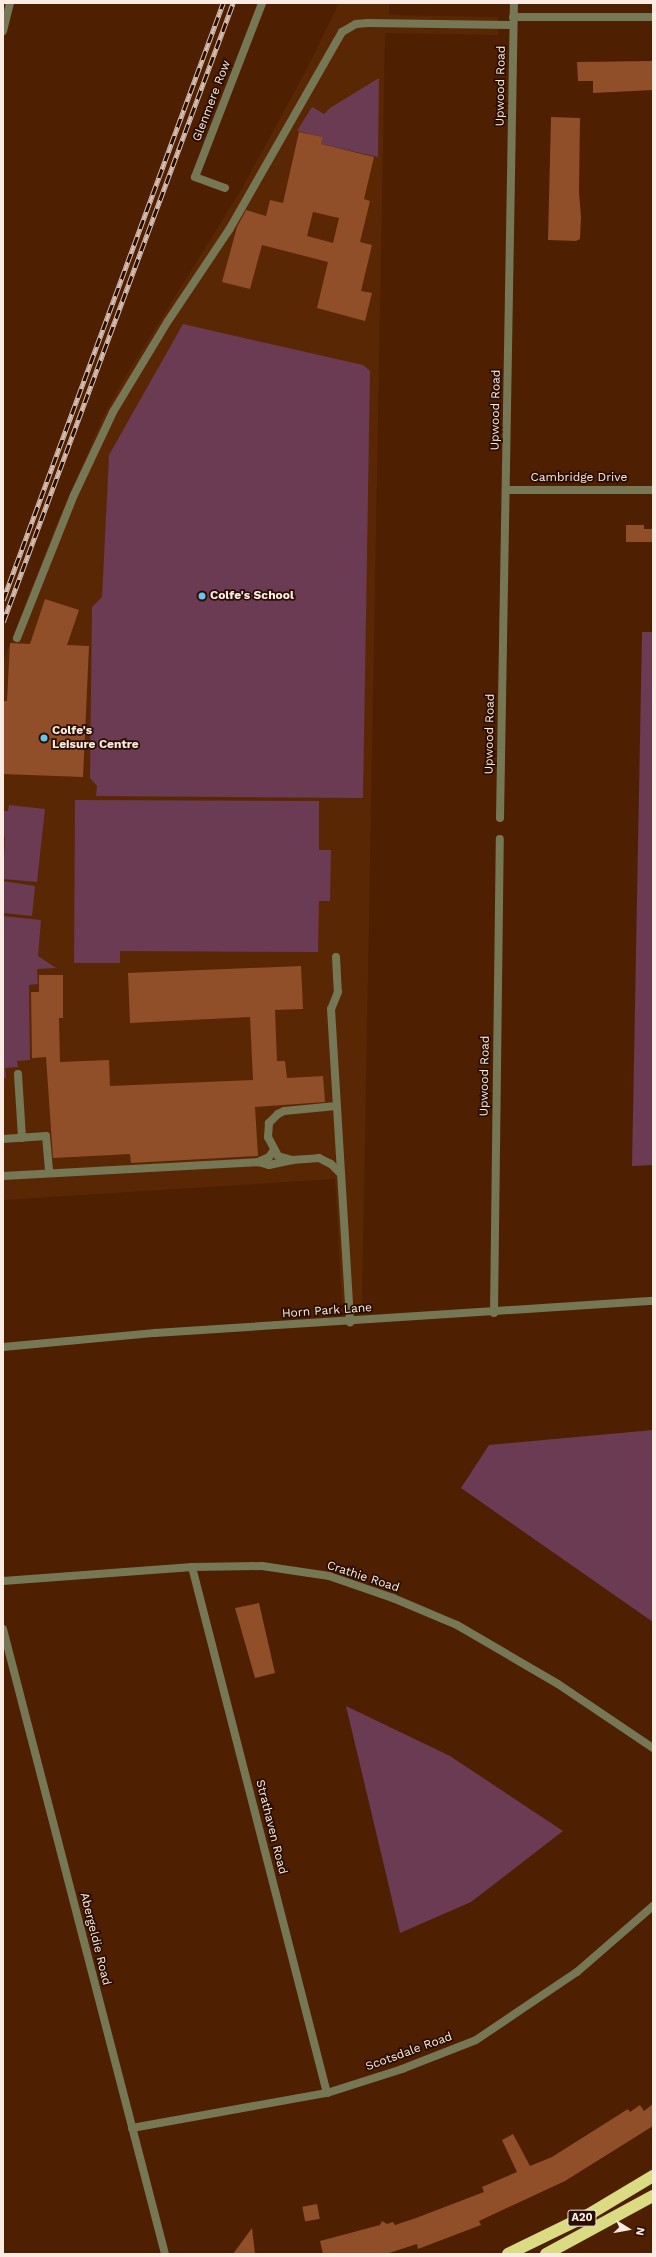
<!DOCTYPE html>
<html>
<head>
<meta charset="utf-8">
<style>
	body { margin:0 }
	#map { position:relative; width:656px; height:2257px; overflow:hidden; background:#4e1f00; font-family:"Work Sans",sans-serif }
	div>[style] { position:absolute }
	.built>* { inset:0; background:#5a2705 }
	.green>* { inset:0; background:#6a3b53 }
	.building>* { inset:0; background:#904f29; transform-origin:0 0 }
	.lane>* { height:8px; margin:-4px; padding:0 4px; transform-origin:4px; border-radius:4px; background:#767754 }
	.street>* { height:8px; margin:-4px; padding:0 4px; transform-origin:4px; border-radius:4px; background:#767754 }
	.highway>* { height:12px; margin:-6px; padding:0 6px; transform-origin:6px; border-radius:6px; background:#dadb82 }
	.rail>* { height:4.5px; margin-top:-2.25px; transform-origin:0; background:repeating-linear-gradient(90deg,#290e01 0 9px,#d4bdb0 0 18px); box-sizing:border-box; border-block:1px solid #d4bdb0 }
	.dots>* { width:11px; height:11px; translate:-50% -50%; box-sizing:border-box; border:2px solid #290e01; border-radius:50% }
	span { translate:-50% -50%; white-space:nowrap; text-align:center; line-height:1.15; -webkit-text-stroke:3.5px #290e01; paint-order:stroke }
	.shield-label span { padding:1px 3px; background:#290e01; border:1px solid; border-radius:3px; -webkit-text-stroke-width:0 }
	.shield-label { font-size:11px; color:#fbebe3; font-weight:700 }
	.street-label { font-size:12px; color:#fbebe3 }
	.poi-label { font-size:12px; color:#fbebe3; font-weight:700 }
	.left { translate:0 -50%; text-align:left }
	.frame { position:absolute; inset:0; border:4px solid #fbebe3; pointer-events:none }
	.north { position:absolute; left:608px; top:2209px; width:40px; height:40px; -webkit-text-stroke:3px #290e01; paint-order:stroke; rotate:101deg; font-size:11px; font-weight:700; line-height:16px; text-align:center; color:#fbebe3 }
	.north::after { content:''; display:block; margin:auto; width:14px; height:18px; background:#fbebe3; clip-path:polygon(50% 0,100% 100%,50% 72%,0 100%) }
</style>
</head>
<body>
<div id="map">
	<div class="built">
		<div style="clip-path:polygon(339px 3px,389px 3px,389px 15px,498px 17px,498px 35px,385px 33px,362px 1304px,342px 1305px,335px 1179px,3px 1200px,3px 662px,54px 530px,103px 417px,127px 374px,240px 192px,309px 65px)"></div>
	</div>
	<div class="green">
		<div style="clip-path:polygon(379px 78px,378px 157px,321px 144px,323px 137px,297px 131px,312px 107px,324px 114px,330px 108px)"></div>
		<div style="clip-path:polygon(183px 324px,363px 365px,370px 371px,363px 798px,96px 796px,97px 786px,90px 778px,92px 607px,102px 597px,109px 455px)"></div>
		<div style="clip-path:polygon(642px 632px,653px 632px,653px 1165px,632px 1166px)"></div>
		<div style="clip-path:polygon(75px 800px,319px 801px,319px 850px,331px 850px,330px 901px,319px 901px,318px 952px,120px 951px,120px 963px,74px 963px)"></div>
		<div style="clip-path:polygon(9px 805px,45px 809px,37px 882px,3px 879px,5px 837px,3px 837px,3px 806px,4px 811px,8px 811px)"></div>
		<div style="clip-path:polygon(3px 881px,35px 886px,32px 916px,3px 913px)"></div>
		<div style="clip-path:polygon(3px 916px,41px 920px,38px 956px,56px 968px,37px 969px,38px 984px,29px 985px,30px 1060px,17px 1061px,18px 1067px,5px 1068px,6px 1078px,3px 1078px)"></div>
		<div style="clip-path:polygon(653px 1430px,653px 1622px,461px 1488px,489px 1445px)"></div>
		<div style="clip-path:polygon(346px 1706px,450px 1756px,563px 1831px,471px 1902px,400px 1933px)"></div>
	</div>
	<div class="building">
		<div style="clip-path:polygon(653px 61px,653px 90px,593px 93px,593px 81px,578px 81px,577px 62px)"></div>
		<div style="clip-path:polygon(551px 117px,580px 118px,579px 192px,581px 217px,580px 239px,576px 241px,548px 240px)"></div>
		<div style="clip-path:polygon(evenodd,299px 132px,323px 137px,321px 144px,374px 157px,364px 199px,370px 201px,360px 242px,372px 245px,361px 291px,372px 293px,365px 321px,317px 308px,328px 262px,262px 245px,250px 289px,222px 282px,237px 227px,246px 210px,266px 216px,270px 200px,283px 203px,299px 132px,313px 212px,339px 218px,333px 243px,307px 236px,313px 212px)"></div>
		<div style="clip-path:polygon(626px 525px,644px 525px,644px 529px,653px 529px,653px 542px,626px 542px)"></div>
		<div style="clip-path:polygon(45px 599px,79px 610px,67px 645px,89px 646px,83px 777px,3px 774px,3px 701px,7px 701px,10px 643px,30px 644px)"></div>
		<div style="clip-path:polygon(301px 966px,303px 1009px,275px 1010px,277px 1061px,285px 1061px,287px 1078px,323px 1076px,325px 1102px,255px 1107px,258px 1156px,131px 1163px,130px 1154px,53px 1158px,46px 1057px,32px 1058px,31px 992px,39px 992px,39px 975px,63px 975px,63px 1018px,59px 1018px,60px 1062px,109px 1060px,110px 1086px,253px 1080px,250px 1017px,130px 1023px,128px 973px)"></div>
		<div style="clip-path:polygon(259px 1603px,275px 1673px,255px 1678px,235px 1608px)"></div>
		<div style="clip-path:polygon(653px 2104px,653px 2126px,565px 2181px,479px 2221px,481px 2225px,418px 2249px,417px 2244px,386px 2254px,323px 2254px,320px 2241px,380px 2225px,382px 2221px,387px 2224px,393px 2222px,395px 2225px,416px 2218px,484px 2192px,482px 2187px,517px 2172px,502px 2140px,513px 2134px,530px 2166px,552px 2157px,628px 2109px,630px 2112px,640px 2105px,644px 2111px)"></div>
		<div style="left:317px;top:2204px;width:15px;height:15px;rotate:79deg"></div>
		<div style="clip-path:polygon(252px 2228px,255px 2254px,233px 2254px)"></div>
	</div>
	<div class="lane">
		<div style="left:17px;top:638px;width:154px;rotate:-68.3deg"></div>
		<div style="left:74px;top:495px;width:92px;rotate:-64.8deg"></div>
		<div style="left:113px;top:412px;width:106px;rotate:-58.9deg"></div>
		<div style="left:168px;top:321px;width:110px;rotate:-56.2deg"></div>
		<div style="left:229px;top:230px;width:228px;rotate:-60.3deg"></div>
		<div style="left:342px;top:32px;width:16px;rotate:-30deg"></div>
		<div style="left:356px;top:24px;width:12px;rotate:-5deg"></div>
		<div style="left:368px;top:23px;width:145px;rotate:0.8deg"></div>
		<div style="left:336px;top:957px;width:35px;rotate:87deg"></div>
		<div style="left:338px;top:992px;width:18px;rotate:112deg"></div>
		<div style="left:331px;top:1009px;width:314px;rotate:86.5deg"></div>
		<div style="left:18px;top:1074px;width:64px;rotate:86.4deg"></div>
		<div style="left:336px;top:1106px;width:52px;rotate:174.5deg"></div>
		<div style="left:284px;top:1111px;width:7px;rotate:153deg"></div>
		<div style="left:278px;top:1114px;width:13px;rotate:135deg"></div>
		<div style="left:269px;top:1123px;width:14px;rotate:94deg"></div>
		<div style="left:268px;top:1137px;width:21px;rotate:62deg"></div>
		<div style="left:278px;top:1156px;width:15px;rotate:16deg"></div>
		<div style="left:292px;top:1160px;width:27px;rotate:-4deg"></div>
		<div style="left:319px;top:1158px;width:13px;rotate:27deg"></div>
		<div style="left:331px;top:1164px;width:13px;rotate:45deg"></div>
		<div style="left:3px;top:1139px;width:43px;rotate:-4deg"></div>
		<div style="left:46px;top:1136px;width:37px;rotate:85deg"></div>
		<div style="left:258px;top:1162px;width:12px;rotate:-24deg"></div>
		<div style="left:269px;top:1157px;width:9px;rotate:-54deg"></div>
		<div style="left:3px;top:1176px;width:255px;rotate:-3.1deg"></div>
		<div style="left:258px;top:1162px;width:11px;rotate:15deg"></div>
		<div style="left:269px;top:1165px;width:24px;rotate:-12deg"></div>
	</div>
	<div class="street">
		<div style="left:513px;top:17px;width:140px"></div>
		<div style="left:3px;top:31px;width:29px;rotate:-76deg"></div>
		<div style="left:225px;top:188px;width:32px;rotate:-160deg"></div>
		<div style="left:195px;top:177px;width:186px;rotate:-68.9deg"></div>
		<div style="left:506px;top:490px;width:147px"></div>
		<div style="left:500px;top:818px;width:815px;rotate:-89.02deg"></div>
		<div style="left:494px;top:1313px;width:474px;rotate:-89.3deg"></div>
		<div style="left:3px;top:1347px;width:153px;rotate:-5.3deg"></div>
		<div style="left:155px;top:1333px;width:499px;rotate:-3.7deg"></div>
		<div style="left:192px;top:1567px;width:543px;rotate:75.61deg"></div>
		<div style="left:3px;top:1581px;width:190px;rotate:-4.2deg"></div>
		<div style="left:192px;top:1567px;width:70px;rotate:-0.8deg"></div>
		<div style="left:262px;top:1566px;width:68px;rotate:8.5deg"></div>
		<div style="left:329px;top:1576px;width:68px;rotate:19deg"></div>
		<div style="left:393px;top:1598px;width:69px;rotate:22.9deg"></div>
		<div style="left:457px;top:1625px;width:117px;rotate:30.3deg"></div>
		<div style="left:558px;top:1684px;width:115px;rotate:34deg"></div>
		<div style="left:3px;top:1629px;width:646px;rotate:75.47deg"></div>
		<div style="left:132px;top:2128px;width:198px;rotate:-10.2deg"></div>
		<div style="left:327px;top:2093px;width:79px;rotate:-17.7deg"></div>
		<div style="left:402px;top:2069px;width:79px;rotate:-21.4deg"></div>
		<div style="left:476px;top:2040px;width:122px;rotate:-34deg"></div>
		<div style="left:577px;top:1972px;width:101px;rotate:-41deg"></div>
	</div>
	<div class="highway">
		<div style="left:508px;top:2254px;width:89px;rotate:-26deg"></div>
		<div style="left:588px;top:2215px;width:76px;rotate:-31deg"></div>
		<div style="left:546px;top:2254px;width:122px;rotate:-28.5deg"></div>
	</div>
	<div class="rail">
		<div style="left:3px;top:600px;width:636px;rotate:-69.77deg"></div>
		<div style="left:3px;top:622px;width:660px;rotate:-69.62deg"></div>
	</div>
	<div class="dots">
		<div style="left:202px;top:596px;background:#65c5ee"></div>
		<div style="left:44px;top:738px;background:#65c5ee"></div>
	</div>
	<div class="shield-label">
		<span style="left:582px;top:2218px">A20</span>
	</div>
	<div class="street-label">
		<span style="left:501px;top:86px;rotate:-89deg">Upwood Road</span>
		<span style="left:212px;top:101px;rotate:-69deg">Glenmere Row</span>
		<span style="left:496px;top:410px;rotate:-89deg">Upwood Road</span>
		<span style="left:579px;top:478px">Cambridge Drive</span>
		<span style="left:490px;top:734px;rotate:-89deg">Upwood Road</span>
		<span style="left:485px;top:1076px;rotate:-89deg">Upwood Road</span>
		<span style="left:327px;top:1311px;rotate:-4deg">Horn Park Lane</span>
		<span style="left:363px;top:1577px;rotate:18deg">Crathie Road</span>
		<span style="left:271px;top:1827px;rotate:76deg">Strathaven Road</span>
		<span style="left:95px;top:1939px;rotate:76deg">Abergeldie Road</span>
		<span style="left:409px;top:2052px;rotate:-20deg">Scotsdale Road</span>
	</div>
	<div class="poi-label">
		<span class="left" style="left:210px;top:596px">Colfe's School</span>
		<span class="left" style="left:52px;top:738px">Colfe's<br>Leisure Centre</span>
	</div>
	<div class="frame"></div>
	<div class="north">N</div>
</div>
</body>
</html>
